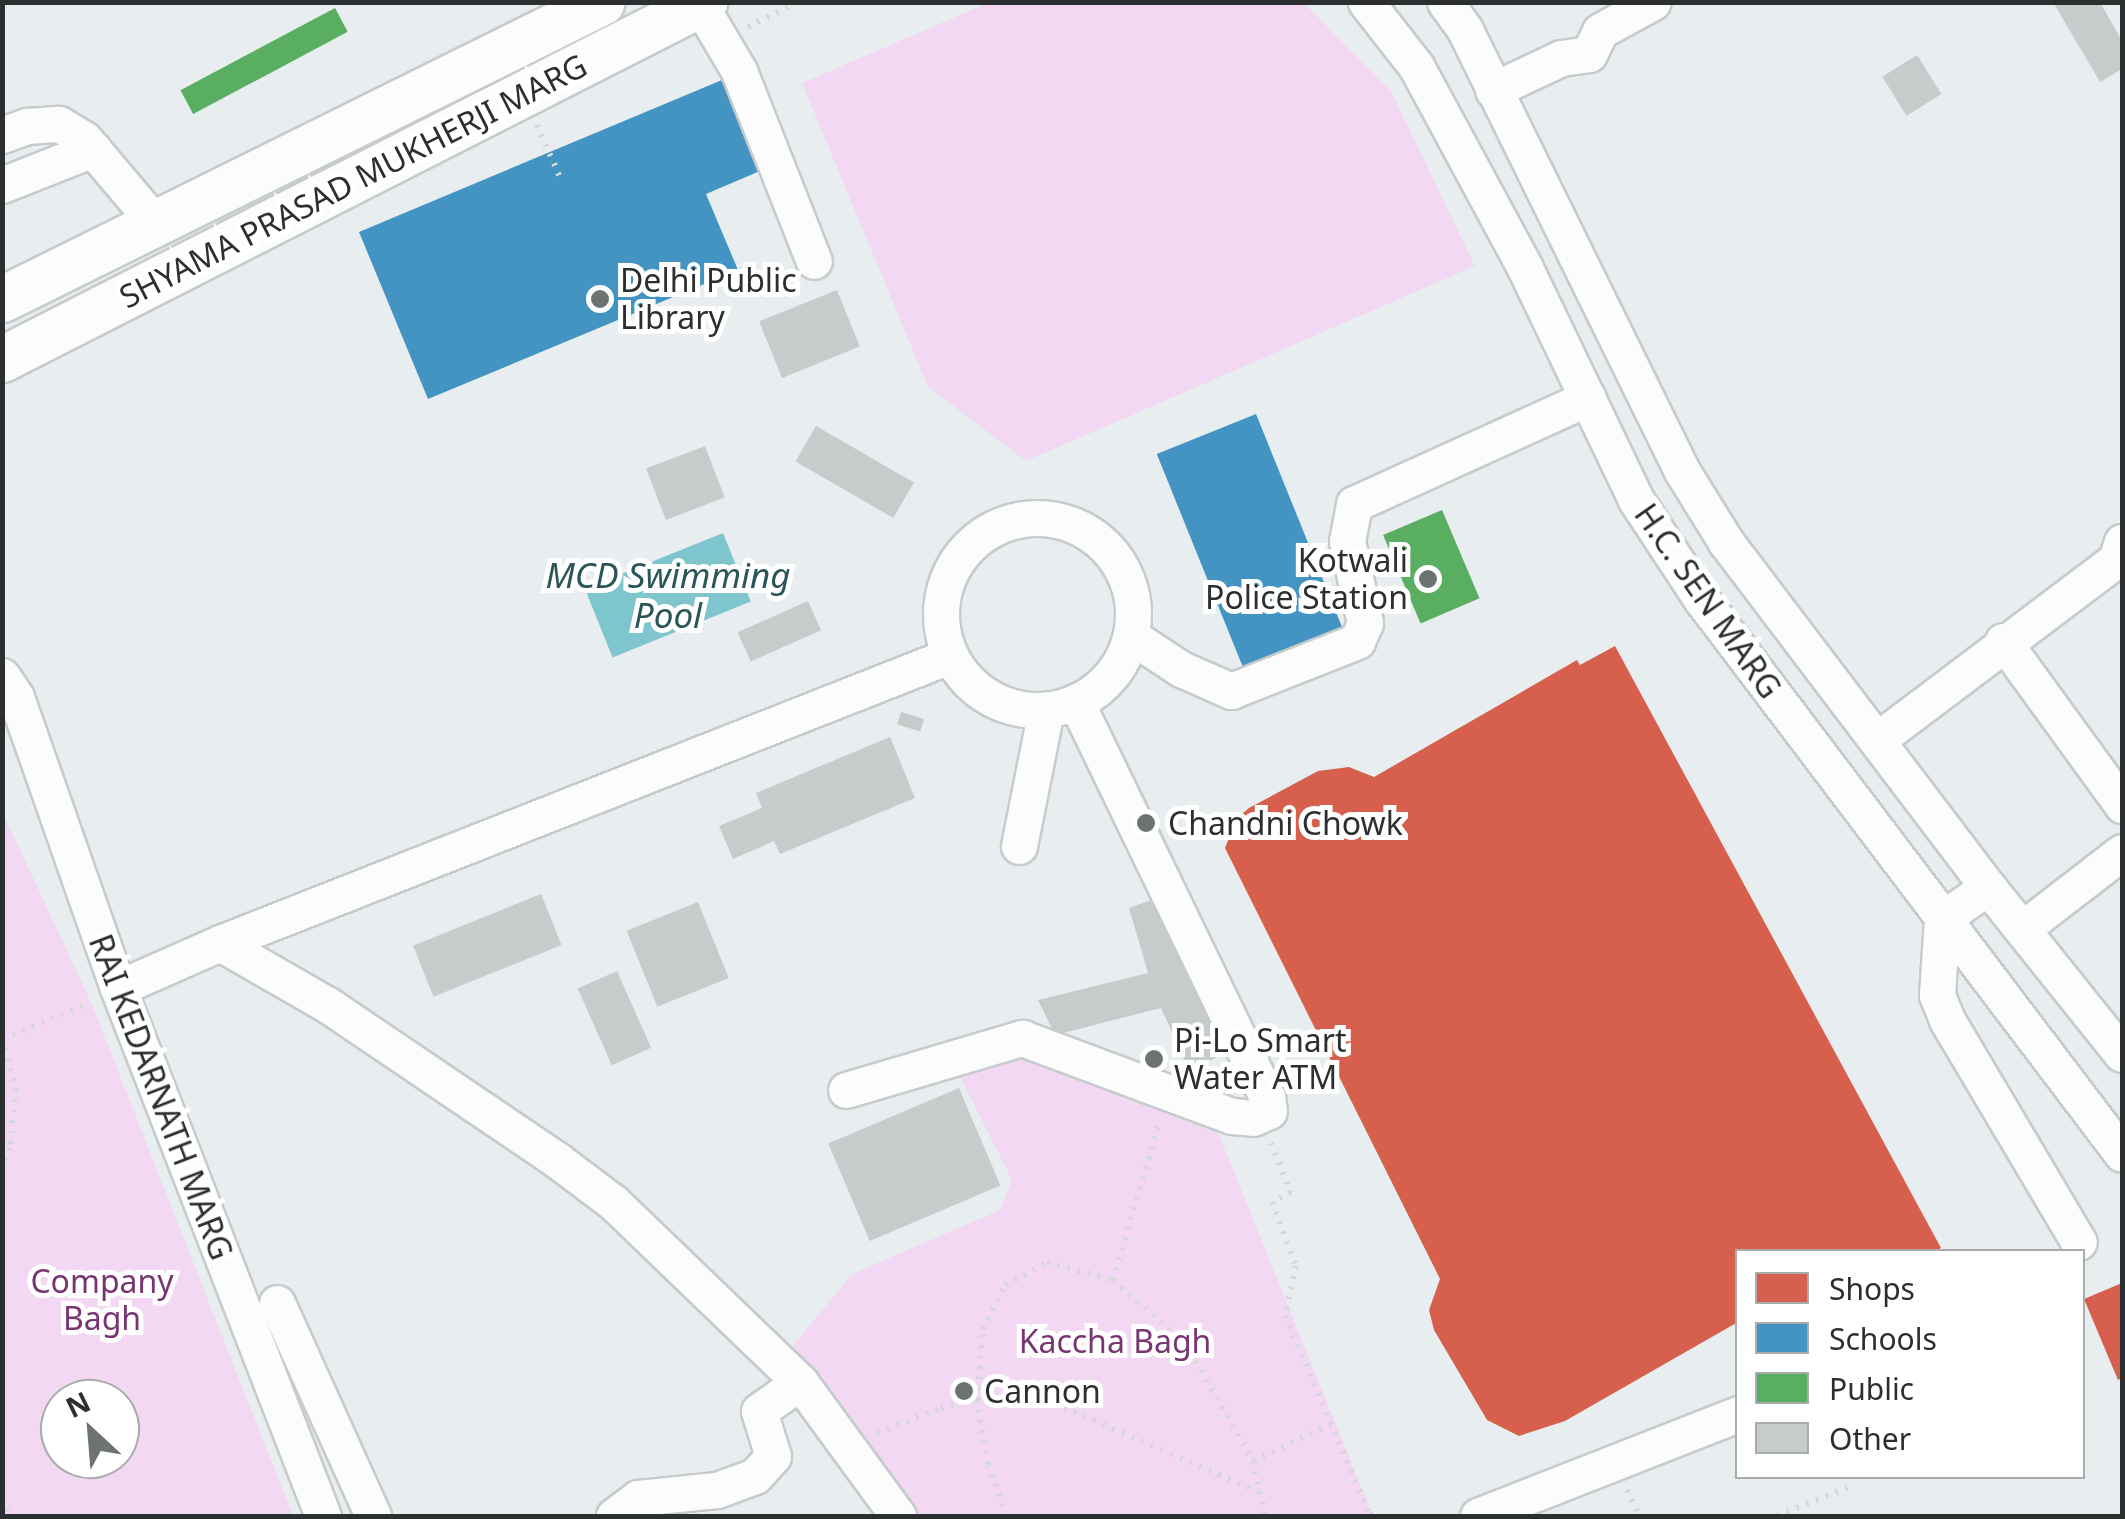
<!DOCTYPE html>
<html>
<head>
<meta charset="utf-8">
<style>
	body { margin:0 }
	#map { position:relative; width:2125px; height:1519px; overflow:hidden; background:#e8eeef; font-family:"Noto Sans",sans-serif }
	div>[style] { position:absolute }
	.green>* { inset:0; background:#f2d8f2 }
	.water>* { inset:0; background:#7ec5cd; transform-origin:0 0 }
	.shops>* { inset:0; background:#d6604d }
	.schools>* { inset:0; background:#4393c3; transform-origin:0 0 }
	.public>* { inset:0; background:#5aae61; transform-origin:0 0 }
	.building>* { inset:0; background:#c6cbcc; transform-origin:0 0 }
	.path>* { height:6px; margin-top:-3px; transform-origin:0; background:repeating-linear-gradient(90deg,#d5d8d8 0 2.5px,transparent 0 10.5px) }
	.roads { filter:drop-shadow(2px 0 #c6cbcc) drop-shadow(-2px 0 #c6cbcc) drop-shadow(0 2px #c6cbcc) drop-shadow(0 -2px #c6cbcc) }
	.minor>* { height:35px; margin:-17.5px; padding:0 17.5px; transform-origin:17.5px; border-radius:17.5px; background:#fcfcfd }
	.minor>.ring { margin:-17.5px; padding:0; box-sizing:content-box; background:none; border:35px solid #fcfcfd; border-radius:50% }
	.major>* { height:45px; margin:-22.5px; padding:0 22.5px; transform-origin:22.5px; border-radius:22.5px; background:#fcfcfd }
	.dots>* { width:28px; height:28px; translate:-50% -50%; box-sizing:border-box; border:5px solid #fff; border-radius:50% }
	span { translate:-50% -50%; white-space:nowrap; text-align:center; line-height:1.15; -webkit-text-stroke:10px #fff; paint-order:stroke }
	.street-label { font-size:32px; color:#2b2f30 }
	.poi-label { font-size:32px; color:#2b2f30 }
	.left { translate:0 -50%; text-align:left }
	.right { translate:-100% -50%; text-align:right }
	.park-label { font-size:32px; color:#783572 }
	.water-label { font-size:35px; color:#2a565a; font-style:italic }
	.frame { position:absolute; inset:0; border:5px solid #2b2f30; pointer-events:none }
	.legend { position:absolute; left:1735px; top:1249px; width:350px; height:230px; box-sizing:border-box; background:#fff; border:2px solid #aaacac; margin:0; padding:12px 18px; list-style:none; font-size:30px; color:#2b2f30 }
	.legend li { display:flex; align-items:center; gap:20px; height:50px }
	.legend b { width:50px; border:2px solid #aaacac }
	.north { position:absolute; left:40px; top:1379px; width:100px; height:100px; box-sizing:border-box; background:#fff; border:2px solid #aaacac; border-radius:50%; rotate:334deg; font-size:28px; font-weight:700; line-height:40px; text-align:center; color:#2b2f30 }
	.north::after { content:''; display:block; margin:auto; width:35px; height:45px; background:#6d7273; clip-path:polygon(50% 0,100% 100%,50% 72%,0 100%) }
</style>
</head>
<body>
<div id="map">
	<div class="green">
		<div style="clip-path:polygon(988px 3px,1304px 3px,1391px 91px,1475px 266px,1026px 461px,928px 387px,802px 83px)"></div>
		<div style="clip-path:polygon(evenodd,2px 811px,91px 1002px,293px 1516px,3px 1516px,2px 811px,60px 1399px,120px 1399px,120px 1459px,60px 1459px,60px 1399px)"></div>
		<div style="clip-path:polygon(1021px 1055px,1213px 1120px,1373px 1516px,914px 1516px,791px 1348px,852px 1274px,1000px 1210px,1012px 1180px,960px 1077px)"></div>
	</div>
	<div class="water">
		<div style="left:723px;top:533px;width:74px;height:149px;rotate:68deg"></div>
	</div>
	<div class="shops">
		<div style="clip-path:polygon(1615px 646px,1941px 1248px,1934px 1252px,1738px 1252px,1738px 1322px,1565px 1421px,1519px 1436px,1487px 1420px,1434px 1330px,1429px 1310px,1440px 1279px,1225px 848px,1237px 818px,1249px 808px,1318px 771px,1349px 767px,1374px 777px,1577px 660px,1580px 665px)"></div>
		<div style="clip-path:polygon(2122px 1283px,2122px 1378px,2118px 1380px,2084px 1299px)"></div>
	</div>
	<div class="schools">
		<div style="clip-path:polygon(722px 80px,760px 171px,706px 194px,738px 270px,428px 399px,359px 232px)"></div>
		<div style="left:1256px;top:414px;width:231px;height:107px;rotate:68deg"></div>
	</div>
	<div class="public">
		<div style="left:335px;top:8px;width:27px;height:175px;rotate:62deg"></div>
		<div style="left:1442px;top:510px;width:96px;height:64px;rotate:67deg"></div>
	</div>
	<div class="building">
		<div style="clip-path:polygon(2053px 2px,2100px 2px,2122px 41px,2122px 69px,2100px 82px)"></div>
		<div style="left:1917px;top:55px;width:46px;height:41px;rotate:58deg"></div>
		<div style="left:837px;top:290px;width:61px;height:84px;rotate:68deg"></div>
		<div style="left:816px;top:426px;width:113px;height:41px;rotate:30deg"></div>
		<div style="left:705px;top:446px;width:55px;height:63px;rotate:69deg"></div>
		<div style="left:808px;top:601px;width:32px;height:77px;rotate:66deg"></div>
		<div style="left:901px;top:712px;width:24px;height:13px;rotate:17deg"></div>
		<div style="clip-path:polygon(890px 737px,915px 798px,780px 854px,774px 841px,733px 859px,719px 826px,762px 808px,756px 793px)"></div>
		<div style="left:541px;top:894px;width:55px;height:138px;rotate:68deg"></div>
		<div style="clip-path:polygon(1160px 897px,1228px 1049px,1191px 1074px,1161px 1008px,1055px 1035px,1038px 1000px,1148px 973px,1129px 908px)"></div>
		<div style="left:698px;top:902px;width:82px;height:77px;rotate:68deg"></div>
		<div style="left:617px;top:971px;width:84px;height:43px;rotate:66deg"></div>
		<div style="left:959px;top:1088px;width:106px;height:142px;rotate:67deg"></div>
	</div>
	<div class="path">
		<div style="left:748px;top:27px;width:55px;rotate:-27deg"></div>
		<div style="left:537px;top:125px;width:55px;rotate:66.3deg"></div>
		<div style="left:2px;top:1038px;width:53px;rotate:74.6deg"></div>
		<div style="left:16px;top:1089px;width:59px;rotate:95.8deg"></div>
		<div style="left:10px;top:1148px;width:22px;rotate:111deg"></div>
		<div style="left:3px;top:1039px;width:93px;rotate:-22.7deg"></div>
		<div style="left:1195px;top:1040px;width:34px;rotate:71deg"></div>
		<div style="left:1271px;top:1143px;width:53px;rotate:67.8deg"></div>
		<div style="left:1291px;top:1192px;width:21px;rotate:152deg"></div>
		<div style="left:1272px;top:1202px;width:68px;rotate:69.4deg"></div>
		<div style="left:1296px;top:1266px;width:51px;rotate:102.4deg"></div>
		<div style="left:1285px;top:1316px;width:215px;rotate:66.8deg"></div>
		<div style="left:1370px;top:1514px;width:6px;rotate:18deg"></div>
		<div style="left:1113px;top:1280px;width:164px;rotate:-73.7deg"></div>
		<div style="left:877px;top:1433px;width:69px;rotate:-21.3deg"></div>
		<div style="left:941px;top:1408px;width:37px;rotate:-13deg"></div>
		<div style="left:977px;top:1400px;width:68px;rotate:-0.8deg"></div>
		<div style="left:1045px;top:1399px;width:233px;rotate:23.5deg"></div>
		<div style="left:1253px;top:1461px;width:87px;rotate:-25.1deg"></div>
		<div style="left:1627px;top:1490px;width:29px;rotate:65deg"></div>
		<div style="left:2px;top:1499px;width:19px;rotate:65deg"></div>
		<div style="left:1007px;top:1516px;width:55px;rotate:-110.1deg"></div>
		<div style="left:988px;top:1464px;width:65px;rotate:-99.8deg"></div>
		<div style="left:977px;top:1400px;width:71px;rotate:-85.2deg"></div>
		<div style="left:983px;top:1329px;width:49px;rotate:-63.4deg"></div>
		<div style="left:1005px;top:1285px;width:47px;rotate:-27.6deg"></div>
		<div style="left:1047px;top:1263px;width:68px;rotate:14.4deg"></div>
		<div style="left:1113px;top:1280px;width:96px;rotate:41.2deg"></div>
		<div style="left:1185px;top:1343px;width:136px;rotate:60deg"></div>
		<div style="left:1253px;top:1461px;width:56px;rotate:77.7deg"></div>
		<div style="left:1777px;top:1516px;width:80px;rotate:-22.1deg"></div>
	</div>
	<div class="roads">
		<div class="minor">
			<div style="left:1366px;top:2px;width:81px;rotate:52deg"></div>
			<div style="left:1416px;top:66px;width:230px;rotate:61.6deg"></div>
			<div style="left:1525px;top:268px;width:257px;rotate:64.4deg"></div>
			<div style="left:1636px;top:500px;width:120px;rotate:56.6deg"></div>
			<div style="left:1702px;top:600px;width:695px;rotate:52.83deg"></div>
			<div style="left:1445px;top:2px;width:34px;rotate:54deg"></div>
			<div style="left:1465px;top:30px;width:491px;rotate:63.8deg"></div>
			<div style="left:1682px;top:471px;width:84px;rotate:58.2deg"></div>
			<div style="left:1726px;top:542px;width:433px;rotate:52.8deg"></div>
			<div style="left:1988px;top:887px;width:214px;rotate:51.3deg"></div>
			<div style="left:700px;top:5px;width:77px;rotate:59.4deg"></div>
			<div style="left:739px;top:71px;width:204px;rotate:68.5deg"></div>
			<div style="left:1493px;top:90px;width:75px;rotate:-25.2deg"></div>
			<div style="left:1561px;top:58px;width:28px;rotate:-8deg"></div>
			<div style="left:1589px;top:54px;width:25px;rotate:-64deg"></div>
			<div style="left:1600px;top:31px;width:60px;rotate:-28.7deg"></div>
			<div style="left:2px;top:135px;width:27px;rotate:-20deg"></div>
			<div style="left:27px;top:126px;width:32px;rotate:-4deg"></div>
			<div style="left:59px;top:124px;width:29px;rotate:31deg"></div>
			<div style="left:84px;top:139px;width:111px;rotate:49.7deg"></div>
			<div style="left:2px;top:185px;width:98px;rotate:-21.6deg"></div>
			<div class="ring" style="left:941px;top:518px;width:157px;height:157px"></div>
			<div style="left:1131px;top:636px;width:60px;rotate:33.4deg"></div>
			<div style="left:1181px;top:669px;width:55px;rotate:23.7deg"></div>
			<div style="left:1231px;top:691px;width:136px;rotate:-21.6deg"></div>
			<div style="left:1357px;top:641px;width:20px;rotate:-66deg"></div>
			<div style="left:1365px;top:623px;width:84px;rotate:-102.4deg"></div>
			<div style="left:1347px;top:541px;width:38px;rotate:-79deg"></div>
			<div style="left:1354px;top:504px;width:257px;rotate:-24.4deg"></div>
			<div style="left:2003px;top:641px;width:203px;rotate:54deg"></div>
			<div style="left:2px;top:676px;width:25px;rotate:56deg"></div>
			<div style="left:16px;top:697px;width:308px;rotate:70.7deg"></div>
			<div style="left:118px;top:988px;width:566px;rotate:68.78deg"></div>
			<div style="left:1877px;top:740px;width:299px;rotate:-37deg"></div>
			<div style="left:2116px;top:560px;width:19px;rotate:-72deg"></div>
			<div style="left:1019px;top:846px;width:139px;rotate:-78.8deg"></div>
			<div style="left:1988px;top:887px;width:56px;rotate:145.2deg"></div>
			<div style="left:1942px;top:919px;width:76px;rotate:93.8deg"></div>
			<div style="left:1937px;top:995px;width:27px;rotate:68deg"></div>
			<div style="left:1947px;top:1020px;width:258px;rotate:59.3deg"></div>
			<div style="left:2022px;top:929px;width:126px;rotate:-37.6deg"></div>
			<div style="left:220px;top:943px;width:125px;rotate:29.9deg"></div>
			<div style="left:328px;top:1005px;width:277px;rotate:34.1deg"></div>
			<div style="left:557px;top:1160px;width:71px;rotate:37deg"></div>
			<div style="left:614px;top:1203px;width:258px;rotate:43.9deg"></div>
			<div style="left:800px;top:1382px;width:166px;rotate:53.8deg"></div>
			<div style="left:118px;top:988px;width:111px;rotate:-23.8deg"></div>
			<div style="left:220px;top:943px;width:783px;rotate:-21.49deg"></div>
			<div style="left:846px;top:1090px;width:184px;rotate:-16.5deg"></div>
			<div style="left:1022px;top:1038px;width:224px;rotate:20.4deg"></div>
			<div style="left:1232px;top:1116px;width:21px;rotate:5deg"></div>
			<div style="left:1253px;top:1118px;width:17px;rotate:-24deg"></div>
			<div style="left:1269px;top:1111px;width:14px;rotate:-98deg"></div>
			<div style="left:1267px;top:1097px;width:439px;rotate:-115.8deg"></div>
			<div style="left:277px;top:1303px;width:234px;rotate:65.7deg"></div>
			<div style="left:614px;top:1516px;width:30px;rotate:-37deg"></div>
			<div style="left:638px;top:1498px;width:79px;rotate:-5.8deg"></div>
			<div style="left:717px;top:1490px;width:40px;rotate:-20.2deg"></div>
			<div style="left:755px;top:1476px;width:27px;rotate:-48deg"></div>
			<div style="left:773px;top:1456px;width:47px;rotate:-107.3deg"></div>
			<div style="left:759px;top:1411px;width:50px;rotate:-35.3deg"></div>
			<div style="left:1478px;top:1516px;width:279px;rotate:-21.4deg"></div>
		</div>
		<div class="major">
			<div style="left:2px;top:299px;width:669px;rotate:-26.34deg"></div>
			<div style="left:2px;top:359px;width:788px;rotate:-26.96deg"></div>
		</div>
	</div>
	<div class="dots">
		<div style="left:600px;top:299px;background:#6d7273"></div>
		<div style="left:1428px;top:579px;background:#6d7273"></div>
		<div style="left:1146px;top:823px;background:#6d7273"></div>
		<div style="left:1154px;top:1059px;background:#6d7273"></div>
		<div style="left:964px;top:1391px;background:#6d7273"></div>
	</div>
	<div class="street-label">
		<span style="left:353px;top:181px;rotate:-27deg">SHYAMA PRASAD MUKHERJI MARG</span>
		<span style="left:1708px;top:601px;rotate:55deg">H.C. SEN MARG</span>
		<span style="left:161px;top:1097px;rotate:69deg">RAI KEDARNATH MARG</span>
	</div>
	<div class="poi-label">
		<span class="left" style="left:620px;top:299px">Delhi Public<br>Library</span>
		<span class="right" style="left:1408px;top:579px">Kotwali<br>Police Station</span>
		<span class="left" style="left:1168px;top:823px">Chandni Chowk</span>
		<span class="left" style="left:1174px;top:1059px">Pi-Lo Smart<br>Water ATM</span>
		<span class="left" style="left:984px;top:1391px">Cannon</span>
	</div>
	<div class="park-label">
		<span style="left:102px;top:1300px">Company<br>Bagh</span>
		<span style="left:1115px;top:1341px">Kaccha Bagh</span>
	</div>
	<div class="water-label">
		<span style="left:668px;top:595px">MCD Swimming<br>Pool</span>
	</div>
	<div class="frame"></div>
	<ul class="legend">
	<li><b style="height:28px;background:#d6604d"></b>Shops</li>
	<li><b style="height:28px;background:#4393c3"></b>Schools</li>
	<li><b style="height:28px;background:#5aae61"></b>Public</li>
	<li><b style="height:28px;background:#c6cbcc"></b>Other</li>
	</ul>
	<div class="north">N</div>
</div>
</body>
</html>
